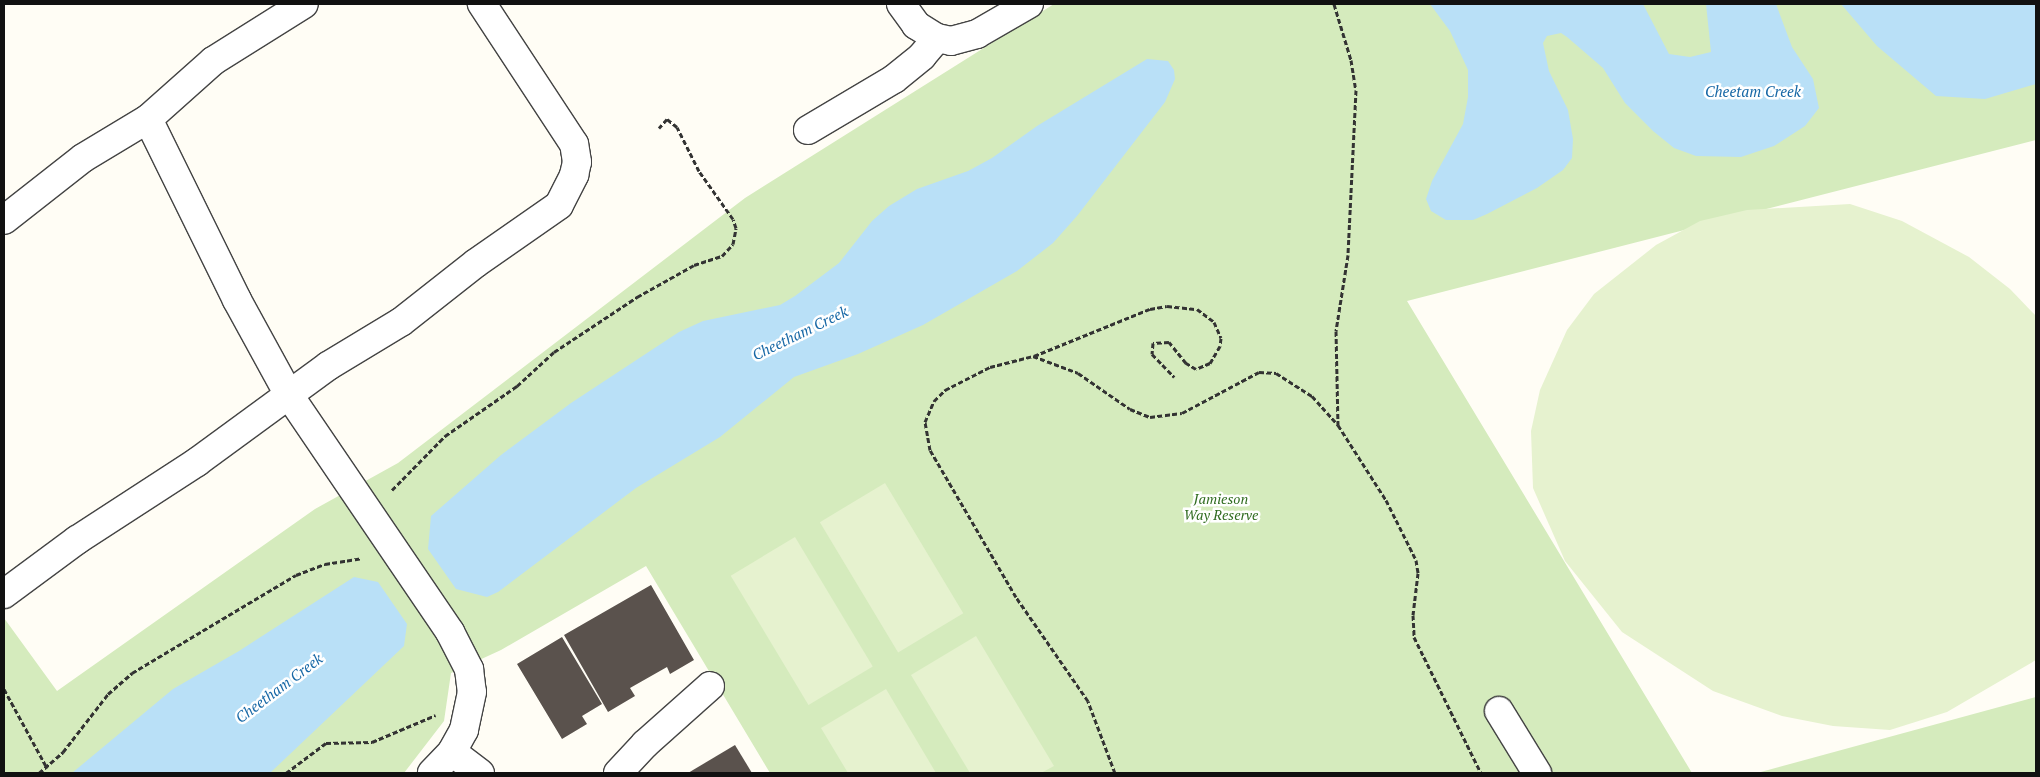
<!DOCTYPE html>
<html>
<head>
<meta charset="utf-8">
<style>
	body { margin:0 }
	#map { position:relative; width:2040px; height:777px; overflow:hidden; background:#fffdf5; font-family:"PT Serif",serif }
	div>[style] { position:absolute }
	.green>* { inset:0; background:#d5ebbd }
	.pitch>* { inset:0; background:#e6f2cf; transform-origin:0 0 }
	.water>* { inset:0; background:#b9e0f7 }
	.building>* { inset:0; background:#5a524d }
	.path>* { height:3px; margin-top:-1.5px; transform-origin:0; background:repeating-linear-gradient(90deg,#333 0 5px,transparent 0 7.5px) }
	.roads { filter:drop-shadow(1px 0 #444) drop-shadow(-1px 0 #444) drop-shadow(0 1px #444) drop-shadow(0 -1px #444) }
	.minor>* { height:28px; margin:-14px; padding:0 14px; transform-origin:14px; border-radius:14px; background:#fff }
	span { translate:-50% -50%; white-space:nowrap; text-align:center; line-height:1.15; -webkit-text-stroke:5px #fff; paint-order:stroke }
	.park-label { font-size:14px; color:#2f6b1f; font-style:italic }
	.water-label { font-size:15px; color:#1768a6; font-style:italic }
	.frame { position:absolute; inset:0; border:5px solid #111; pointer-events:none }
</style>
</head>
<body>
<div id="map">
	<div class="green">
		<div style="clip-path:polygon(1054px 4px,2036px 4px,2036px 140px,1407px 301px,1692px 773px,770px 773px,646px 566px,501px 650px,451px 673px,444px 721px,404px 773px,4px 773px,4px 618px,57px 691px,315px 509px,398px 463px,745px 198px)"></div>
		<div style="clip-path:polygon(2036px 697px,2036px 773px,1757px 773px)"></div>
	</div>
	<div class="pitch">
		<div style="clip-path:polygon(1850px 204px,1902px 221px,1969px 257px,2010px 289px,2036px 316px,2036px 660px,1947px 712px,1890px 730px,1833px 726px,1782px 716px,1713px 691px,1622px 632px,1565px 561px,1533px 488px,1531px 431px,1540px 390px,1567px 330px,1594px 294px,1656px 245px,1700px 221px,1747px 210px)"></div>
		<div style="left:885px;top:483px;width:152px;height:76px;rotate:59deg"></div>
		<div style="left:795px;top:537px;width:151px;height:75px;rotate:59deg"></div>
		<div style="clip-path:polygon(976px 636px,1054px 766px,1041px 773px,970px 773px,911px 675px)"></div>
		<div style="clip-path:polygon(886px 689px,936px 773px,848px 773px,821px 728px)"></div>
	</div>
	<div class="water">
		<div style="clip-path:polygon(1430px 4px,1643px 4px,1669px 54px,1690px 57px,1711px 52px,1706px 4px,1776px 4px,1792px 47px,1813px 79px,1819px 108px,1805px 126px,1774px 146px,1741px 157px,1696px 156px,1674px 148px,1653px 131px,1625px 103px,1603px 68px,1567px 37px,1561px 33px,1547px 36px,1543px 43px,1549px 71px,1568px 110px,1573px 139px,1572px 158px,1563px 170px,1537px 188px,1487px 214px,1473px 220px,1446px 220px,1431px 211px,1426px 199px,1432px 181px,1463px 124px,1468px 97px,1468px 70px,1450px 31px)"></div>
		<div style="clip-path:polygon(1841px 4px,2036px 4px,2036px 84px,1985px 99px,1936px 96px,1877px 46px)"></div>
		<div style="clip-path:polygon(1147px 59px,1168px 61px,1174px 70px,1175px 79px,1165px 102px,1077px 216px,1053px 243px,1017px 271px,923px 325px,858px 354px,794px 377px,720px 437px,636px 488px,498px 592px,487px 597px,456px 589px,428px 549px,431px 516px,501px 455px,571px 403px,679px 332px,703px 321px,780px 305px,795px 296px,839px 263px,872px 221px,889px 206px,917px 189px,968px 171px,992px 158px,1037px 126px)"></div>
		<div style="clip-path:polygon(354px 577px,378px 582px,407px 624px,404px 646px,270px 773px,72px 773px,173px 689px,239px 651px)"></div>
	</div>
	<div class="building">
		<div style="clip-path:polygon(651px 585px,694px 660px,670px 674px,667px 667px,630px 688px,635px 696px,608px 712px,564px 635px)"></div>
		<div style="clip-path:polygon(562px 637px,602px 704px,582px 716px,587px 724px,562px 739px,517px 664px)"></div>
		<div style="clip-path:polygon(735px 745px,752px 773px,688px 773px)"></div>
	</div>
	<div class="path">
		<div style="left:1334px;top:4px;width:59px;rotate:73.1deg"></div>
		<div style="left:1351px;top:60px;width:30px;rotate:81deg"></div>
		<div style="left:1356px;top:90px;width:165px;rotate:92.8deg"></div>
		<div style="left:1348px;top:255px;width:77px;rotate:99deg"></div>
		<div style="left:1336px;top:331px;width:94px;rotate:88.8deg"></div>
		<div style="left:1338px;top:425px;width:89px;rotate:57.4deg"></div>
		<div style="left:1386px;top:500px;width:67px;rotate:63.4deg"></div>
		<div style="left:1416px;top:560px;width:13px;rotate:81deg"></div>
		<div style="left:1418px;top:573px;width:42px;rotate:96.8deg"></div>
		<div style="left:1413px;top:615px;width:22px;rotate:87deg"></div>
		<div style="left:1414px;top:637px;width:152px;rotate:63.8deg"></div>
		<div style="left:1034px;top:356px;width:125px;rotate:-22.1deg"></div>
		<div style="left:1150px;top:309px;width:17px;rotate:-10deg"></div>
		<div style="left:1167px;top:306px;width:30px;rotate:6deg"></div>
		<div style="left:1197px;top:309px;width:21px;rotate:37deg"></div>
		<div style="left:1214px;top:322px;width:17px;rotate:66deg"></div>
		<div style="left:1221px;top:338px;width:8px;rotate:97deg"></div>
		<div style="left:1220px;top:346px;width:20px;rotate:120deg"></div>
		<div style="left:1210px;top:363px;width:15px;rotate:157deg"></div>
		<div style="left:1196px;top:369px;width:12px;rotate:-149deg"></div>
		<div style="left:1186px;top:363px;width:27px;rotate:-129deg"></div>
		<div style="left:1169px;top:342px;width:16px;rotate:176deg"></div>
		<div style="left:1153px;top:343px;width:11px;rotate:95deg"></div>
		<div style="left:1152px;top:354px;width:32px;rotate:46deg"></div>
		<div style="left:392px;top:490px;width:76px;rotate:-45.5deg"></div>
		<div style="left:445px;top:436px;width:88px;rotate:-34.8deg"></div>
		<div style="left:517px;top:386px;width:50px;rotate:-42.6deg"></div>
		<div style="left:554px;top:352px;width:100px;rotate:-33.5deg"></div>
		<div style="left:637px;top:297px;width:65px;rotate:-29.3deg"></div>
		<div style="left:694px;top:265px;width:29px;rotate:-18deg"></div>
		<div style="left:722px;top:256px;width:16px;rotate:-47deg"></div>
		<div style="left:733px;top:244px;width:16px;rotate:-79deg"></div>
		<div style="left:736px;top:228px;width:9px;rotate:-108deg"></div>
		<div style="left:733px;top:219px;width:59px;rotate:-125.3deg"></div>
		<div style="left:699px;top:171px;width:49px;rotate:-116.6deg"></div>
		<div style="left:677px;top:127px;width:13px;rotate:-141deg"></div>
		<div style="left:667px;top:119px;width:12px;rotate:132deg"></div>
		<div style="left:4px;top:689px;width:90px;rotate:61.4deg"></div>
		<div style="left:39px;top:773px;width:32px;rotate:-41deg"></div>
		<div style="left:63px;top:752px;width:73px;rotate:-52.2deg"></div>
		<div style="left:108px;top:694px;width:32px;rotate:-41deg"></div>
		<div style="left:132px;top:673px;width:191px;rotate:-30.9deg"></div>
		<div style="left:296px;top:575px;width:31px;rotate:-21deg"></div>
		<div style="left:325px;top:564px;width:37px;rotate:-9deg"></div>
		<div style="left:286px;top:773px;width:50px;rotate:-36.9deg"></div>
		<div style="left:326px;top:743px;width:46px;rotate:-1.2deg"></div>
		<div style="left:372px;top:742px;width:69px;rotate:-22.9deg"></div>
		<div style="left:1115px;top:773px;width:77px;rotate:-110.6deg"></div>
		<div style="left:1088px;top:701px;width:126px;rotate:-124.7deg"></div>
		<div style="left:1016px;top:597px;width:170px;rotate:-120.3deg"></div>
		<div style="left:930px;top:450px;width:28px;rotate:-100deg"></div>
		<div style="left:925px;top:422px;width:23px;rotate:-67deg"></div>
		<div style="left:934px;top:401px;width:16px;rotate:-45deg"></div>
		<div style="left:945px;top:390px;width:51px;rotate:-27.1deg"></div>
		<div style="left:990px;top:367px;width:44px;rotate:-14.3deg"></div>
		<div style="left:1033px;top:356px;width:48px;rotate:20.7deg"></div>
		<div style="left:1078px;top:373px;width:63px;rotate:34.7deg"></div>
		<div style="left:1130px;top:409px;width:22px;rotate:22deg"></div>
		<div style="left:1150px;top:417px;width:32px;rotate:-7deg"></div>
		<div style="left:1182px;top:413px;width:87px;rotate:-28deg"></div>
		<div style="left:1259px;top:372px;width:17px;rotate:3deg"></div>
		<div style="left:1276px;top:373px;width:43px;rotate:32.6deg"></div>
		<div style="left:1312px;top:396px;width:39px;rotate:48deg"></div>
	</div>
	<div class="roads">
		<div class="minor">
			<div style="left:901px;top:4px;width:26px;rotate:54deg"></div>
			<div style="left:916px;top:25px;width:25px;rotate:32deg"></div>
			<div style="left:937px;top:38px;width:14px;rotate:12deg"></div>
			<div style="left:951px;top:41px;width:27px;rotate:-15deg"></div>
			<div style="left:977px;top:34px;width:60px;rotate:-30deg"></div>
			<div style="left:148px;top:119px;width:87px;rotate:-41.7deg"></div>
			<div style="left:213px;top:61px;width:107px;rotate:-32.1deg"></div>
			<div style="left:808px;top:130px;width:100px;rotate:-30.7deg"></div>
			<div style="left:894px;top:79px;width:36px;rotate:-39deg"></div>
			<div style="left:922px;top:56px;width:23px;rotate:-50deg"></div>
			<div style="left:4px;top:220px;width:100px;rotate:-38.1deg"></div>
			<div style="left:83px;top:158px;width:76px;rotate:-31deg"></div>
			<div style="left:148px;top:119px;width:202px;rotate:63.8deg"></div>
			<div style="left:237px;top:300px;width:108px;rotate:61.3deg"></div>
			<div style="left:289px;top:395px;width:287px;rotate:55.8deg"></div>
			<div style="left:450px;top:632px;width:42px;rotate:62.8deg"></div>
			<div style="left:469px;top:669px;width:23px;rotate:83deg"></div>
			<div style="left:472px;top:692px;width:39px;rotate:102deg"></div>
			<div style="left:464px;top:730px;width:25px;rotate:119deg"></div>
			<div style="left:452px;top:752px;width:29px;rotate:134deg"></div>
			<div style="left:4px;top:594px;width:91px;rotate:-36.5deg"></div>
			<div style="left:77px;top:540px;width:143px;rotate:-33deg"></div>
			<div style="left:197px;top:462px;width:162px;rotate:-36.2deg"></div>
			<div style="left:328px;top:366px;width:85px;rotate:-31.1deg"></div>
			<div style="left:401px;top:322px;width:95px;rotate:-38.2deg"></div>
			<div style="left:476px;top:263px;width:101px;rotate:-34.9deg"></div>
			<div style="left:559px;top:205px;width:34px;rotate:-63deg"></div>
			<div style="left:574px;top:175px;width:13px;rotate:-77deg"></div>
			<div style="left:577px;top:162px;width:18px;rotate:-99deg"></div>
			<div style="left:574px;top:144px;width:168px;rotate:-123.3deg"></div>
			<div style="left:1499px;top:711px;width:73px;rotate:58.5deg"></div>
			<div style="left:452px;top:752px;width:35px;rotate:37deg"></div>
			<div style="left:618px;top:773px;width:40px;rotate:-47deg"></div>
			<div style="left:645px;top:744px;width:87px;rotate:-41.7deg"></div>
		</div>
	</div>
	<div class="park-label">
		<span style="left:1221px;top:507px">Jamieson<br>Way Reserve</span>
	</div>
	<div class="water-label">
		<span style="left:1753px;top:92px">Cheetam Creek</span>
		<span style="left:800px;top:333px;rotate:-26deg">Cheetham Creek</span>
		<span style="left:279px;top:688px;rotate:-37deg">Cheetham Creek</span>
	</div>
	<div class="frame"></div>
</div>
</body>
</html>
